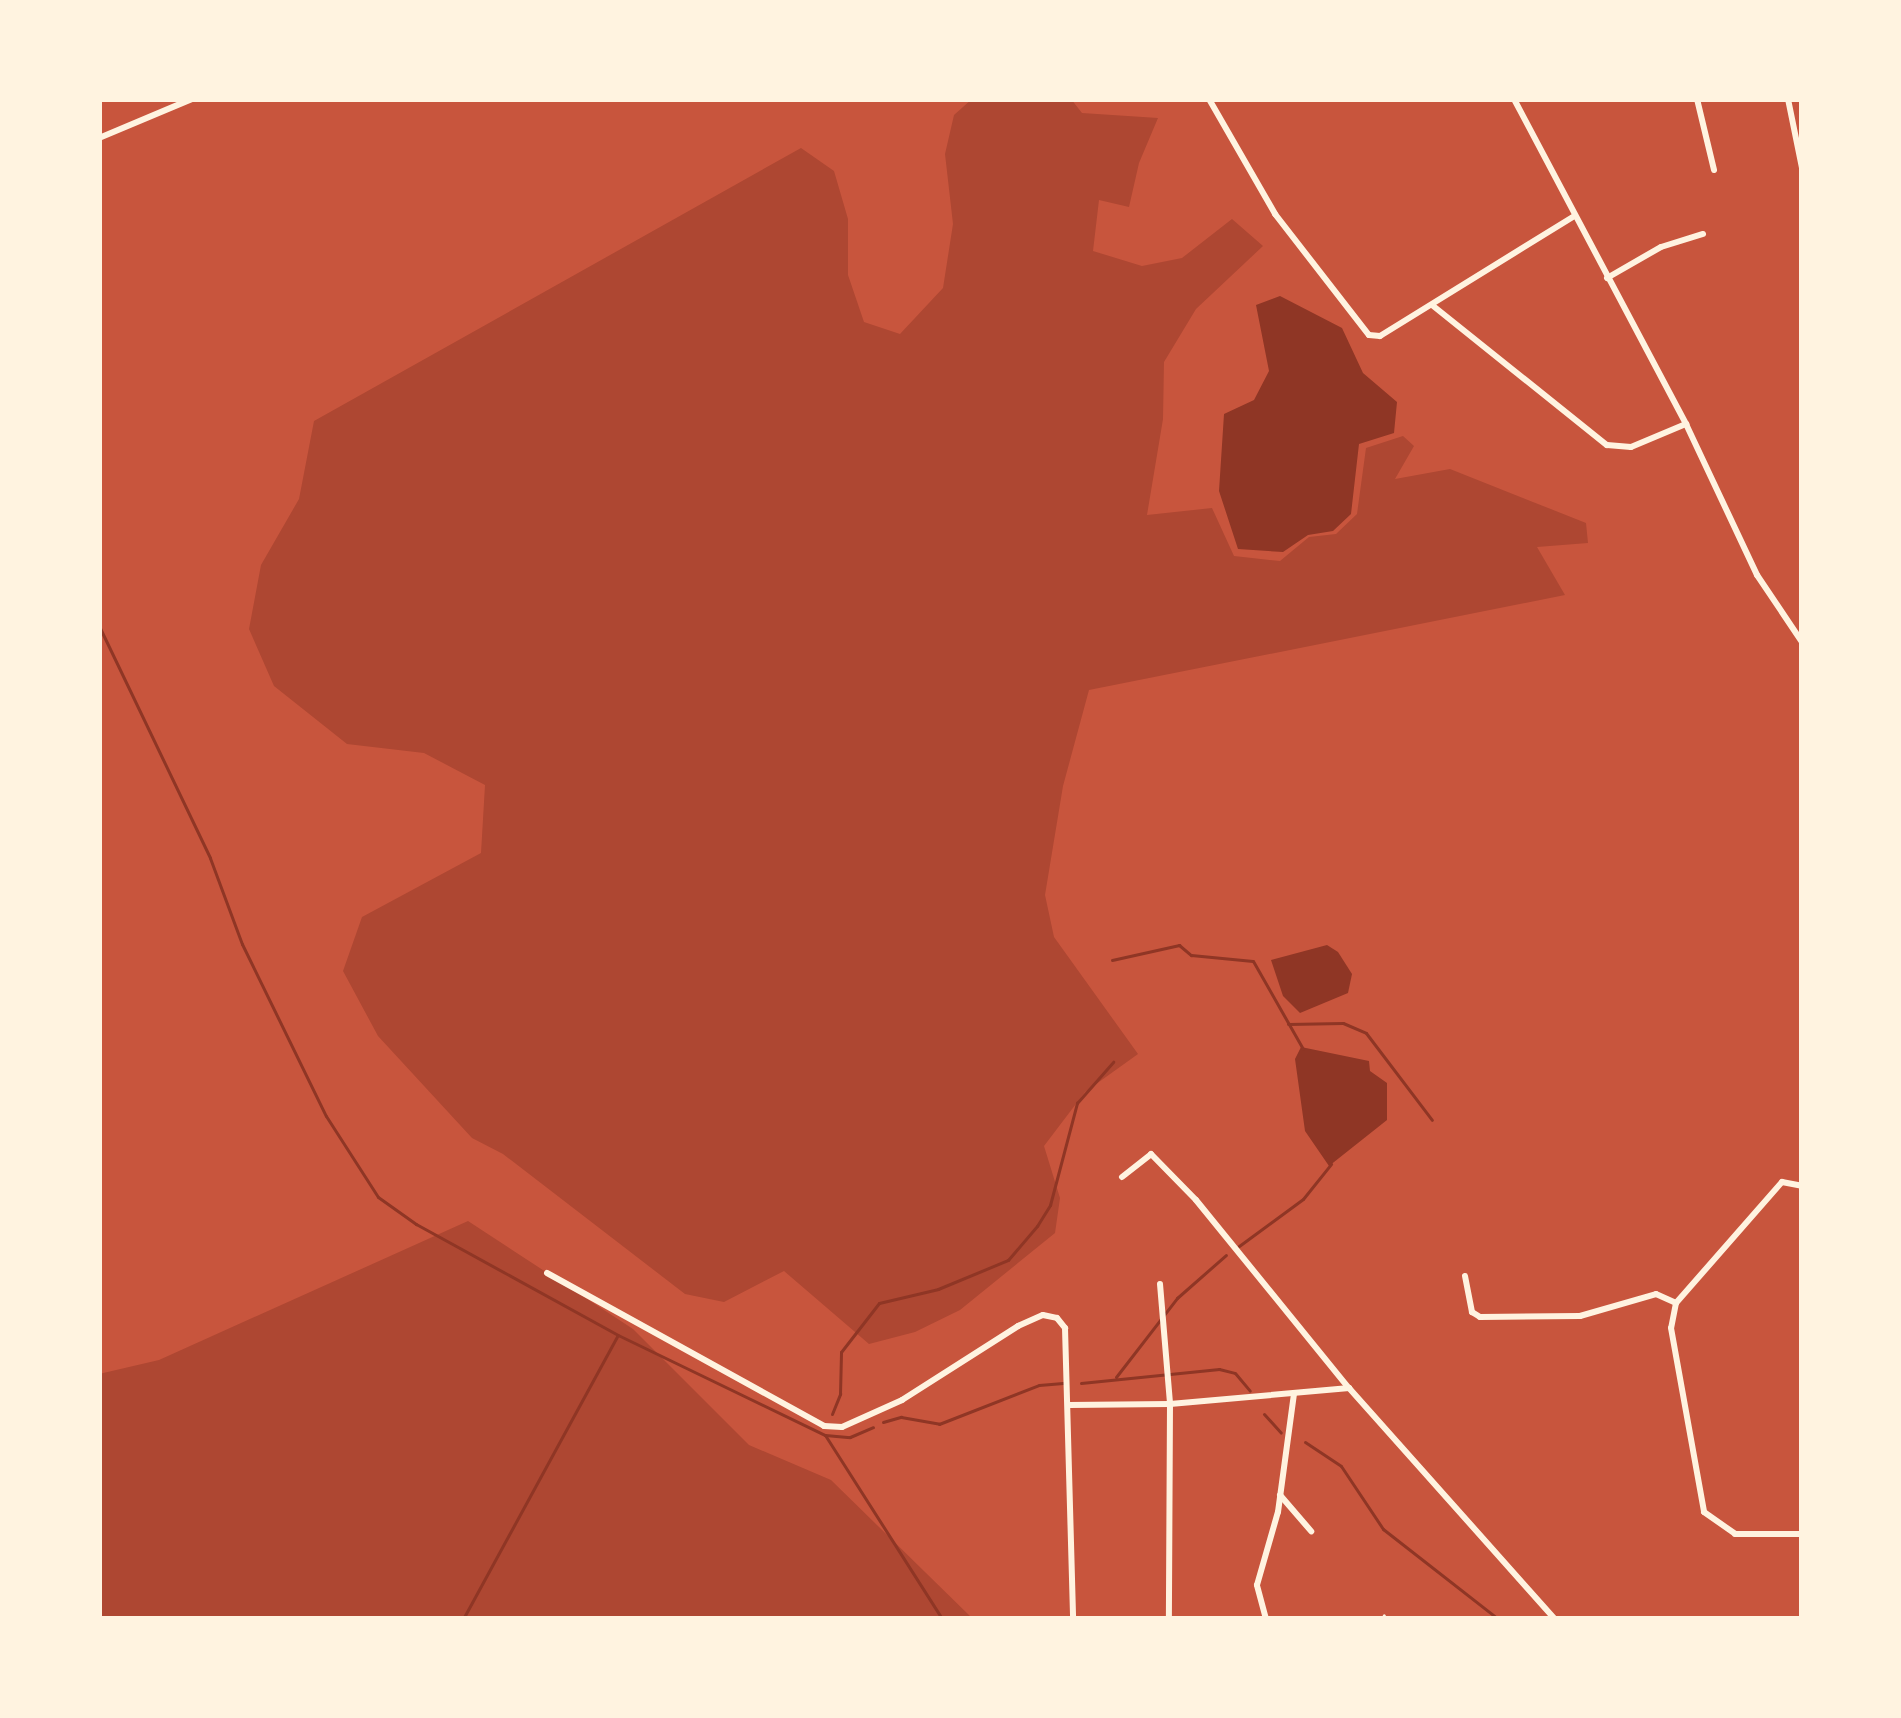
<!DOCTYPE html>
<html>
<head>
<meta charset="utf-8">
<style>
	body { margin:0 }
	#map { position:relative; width:1901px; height:1718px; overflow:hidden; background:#c8553d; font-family:"DejaVu Sans",sans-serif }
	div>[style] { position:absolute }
	.green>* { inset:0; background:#ae4732 }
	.water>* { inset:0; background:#8f3625 }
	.stream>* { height:3px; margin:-1.5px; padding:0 1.5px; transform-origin:1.5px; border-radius:1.5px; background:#8f3625 }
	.service>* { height:3px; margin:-1.5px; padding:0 1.5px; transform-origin:1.5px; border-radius:1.5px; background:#fff3e0 }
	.minor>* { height:6px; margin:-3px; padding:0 3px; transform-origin:3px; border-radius:3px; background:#fff3e0 }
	span { translate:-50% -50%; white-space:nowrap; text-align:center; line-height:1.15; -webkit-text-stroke:12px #fff3e0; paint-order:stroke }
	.frame { position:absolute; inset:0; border:102px solid #fff3e0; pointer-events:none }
</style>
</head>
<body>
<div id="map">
	<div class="green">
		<div style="clip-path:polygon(972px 99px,1071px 99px,1082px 113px,1158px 118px,1139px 163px,1129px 207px,1099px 200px,1093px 251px,1142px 266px,1182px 258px,1232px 219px,1263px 246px,1196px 309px,1164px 362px,1163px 419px,1147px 515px,1212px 508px,1234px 556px,1280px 561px,1309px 537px,1336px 534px,1357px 514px,1366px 448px,1403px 436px,1414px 446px,1395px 479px,1450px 469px,1586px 523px,1588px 543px,1537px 547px,1565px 595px,1089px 690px,1063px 786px,1045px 895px,1054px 937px,1138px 1054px,1085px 1092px,1044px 1146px,1060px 1198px,1055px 1233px,960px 1310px,915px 1332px,869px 1344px,784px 1271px,724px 1302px,685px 1294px,503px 1154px,472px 1138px,378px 1036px,343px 971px,362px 917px,481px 853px,485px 785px,424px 753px,347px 744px,274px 686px,249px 629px,261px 565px,299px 499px,314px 421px,801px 148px,834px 171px,848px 219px,848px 275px,864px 322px,900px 334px,943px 288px,953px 224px,945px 154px,954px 115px)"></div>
		<div style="clip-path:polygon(468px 1221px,633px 1329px,749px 1445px,831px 1480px,973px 1619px,99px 1619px,99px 1374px,159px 1360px)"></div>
	</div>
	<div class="water">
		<div style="clip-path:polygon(1280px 296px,1342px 328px,1363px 373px,1397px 402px,1394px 433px,1359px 444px,1351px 514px,1333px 531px,1308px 535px,1283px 552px,1238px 549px,1219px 491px,1224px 414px,1254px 400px,1269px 371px,1256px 305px)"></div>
		<div style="clip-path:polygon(1327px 945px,1338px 952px,1352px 974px,1348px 993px,1300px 1013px,1283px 996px,1271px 960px)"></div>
		<div style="clip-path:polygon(1301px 1047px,1369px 1061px,1370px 1071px,1387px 1083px,1387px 1120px,1329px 1166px,1305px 1131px,1295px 1059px)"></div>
	</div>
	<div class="stream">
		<div style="left:99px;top:626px;width:257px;rotate:64.4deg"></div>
		<div style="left:210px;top:858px;width:92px;rotate:69.6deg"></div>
		<div style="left:242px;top:944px;width:191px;rotate:64deg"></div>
		<div style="left:326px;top:1116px;width:96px;rotate:57.3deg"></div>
		<div style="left:378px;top:1197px;width:47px;rotate:35.4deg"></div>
		<div style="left:416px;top:1224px;width:230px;rotate:28.8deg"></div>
		<div style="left:618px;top:1335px;width:230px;rotate:25.8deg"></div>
		<div style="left:825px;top:1435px;width:218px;rotate:57.5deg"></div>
		<div style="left:1112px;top:960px;width:69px;rotate:-12.6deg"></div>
		<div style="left:1179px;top:945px;width:16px;rotate:40deg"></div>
		<div style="left:1191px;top:955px;width:62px;rotate:5.5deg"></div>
		<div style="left:1253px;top:961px;width:101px;rotate:60.4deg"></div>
		<div style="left:1288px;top:1024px;width:55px;rotate:-1deg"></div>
		<div style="left:1343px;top:1023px;width:25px;rotate:23deg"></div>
		<div style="left:1366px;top:1033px;width:109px;rotate:52.8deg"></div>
		<div style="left:1239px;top:1246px;width:79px;rotate:-36.3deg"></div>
		<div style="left:1303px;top:1199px;width:45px;rotate:-51.3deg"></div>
		<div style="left:1116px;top:1377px;width:100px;rotate:-52.3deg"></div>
		<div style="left:1177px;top:1298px;width:65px;rotate:-41.3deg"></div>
		<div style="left:1081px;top:1383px;width:139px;rotate:-5.8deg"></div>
		<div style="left:1219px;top:1369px;width:16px;rotate:14deg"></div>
		<div style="left:1235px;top:1373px;width:23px;rotate:50deg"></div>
		<div style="left:832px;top:1414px;width:22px;rotate:-68deg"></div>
		<div style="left:840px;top:1394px;width:42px;rotate:-88.6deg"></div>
		<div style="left:841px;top:1352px;width:62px;rotate:-52.2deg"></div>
		<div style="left:879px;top:1303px;width:61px;rotate:-13.3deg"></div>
		<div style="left:938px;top:1289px;width:76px;rotate:-22.5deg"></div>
		<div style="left:1008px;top:1260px;width:45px;rotate:-49.5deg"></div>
		<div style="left:1037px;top:1226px;width:25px;rotate:-58deg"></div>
		<div style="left:1050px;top:1205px;width:106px;rotate:-75.2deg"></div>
		<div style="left:1077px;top:1103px;width:55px;rotate:-48.7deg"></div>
		<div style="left:1264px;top:1414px;width:25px;rotate:48deg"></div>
		<div style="left:883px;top:1422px;width:19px;rotate:-16deg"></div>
		<div style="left:901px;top:1417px;width:39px;rotate:10deg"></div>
		<div style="left:939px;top:1424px;width:107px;rotate:-21.3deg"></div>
		<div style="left:1039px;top:1385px;width:24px;rotate:-5deg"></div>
		<div style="left:825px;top:1435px;width:25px;rotate:5deg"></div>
		<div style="left:850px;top:1437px;width:25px;rotate:-23deg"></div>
		<div style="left:1305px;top:1442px;width:43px;rotate:33.7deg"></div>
		<div style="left:1341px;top:1466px;width:76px;rotate:56.3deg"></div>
		<div style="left:1383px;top:1529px;width:146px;rotate:38deg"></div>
		<div style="left:463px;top:1619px;width:322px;rotate:-61.4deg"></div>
	</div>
	<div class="service">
		<div style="left:1382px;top:1619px;width:4px;rotate:-63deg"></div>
	</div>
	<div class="minor">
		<div style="left:1209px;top:99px;width:133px;rotate:60.1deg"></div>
		<div style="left:1275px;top:214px;width:153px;rotate:52.2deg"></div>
		<div style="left:1369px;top:335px;width:11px;rotate:5deg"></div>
		<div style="left:1380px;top:336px;width:228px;rotate:-31.7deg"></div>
		<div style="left:1514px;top:99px;width:368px;rotate:62.1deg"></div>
		<div style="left:1686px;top:424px;width:167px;rotate:64.8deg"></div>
		<div style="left:1757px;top:575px;width:81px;rotate:56.1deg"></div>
		<div style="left:1697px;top:99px;width:73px;rotate:76.5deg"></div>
		<div style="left:1788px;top:99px;width:70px;rotate:78.5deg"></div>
		<div style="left:99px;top:138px;width:101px;rotate:-22.8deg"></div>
		<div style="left:1607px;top:278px;width:62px;rotate:-29.9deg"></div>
		<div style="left:1661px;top:247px;width:44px;rotate:-17.2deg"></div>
		<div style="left:1432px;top:305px;width:224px;rotate:38.7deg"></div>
		<div style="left:1607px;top:445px;width:24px;rotate:5deg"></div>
		<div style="left:1631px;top:447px;width:60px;rotate:-22.7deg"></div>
		<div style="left:1122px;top:1177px;width:37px;rotate:-38deg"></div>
		<div style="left:1151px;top:1154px;width:64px;rotate:45.6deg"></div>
		<div style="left:1196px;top:1200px;width:242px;rotate:50.9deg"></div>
		<div style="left:1349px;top:1388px;width:310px;rotate:48.3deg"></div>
		<div style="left:547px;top:1273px;width:316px;rotate:28.9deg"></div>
		<div style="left:824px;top:1426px;width:18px;rotate:3deg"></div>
		<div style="left:842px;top:1427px;width:66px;rotate:-24.2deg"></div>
		<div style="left:902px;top:1400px;width:138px;rotate:-32.5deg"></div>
		<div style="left:1018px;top:1326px;width:27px;rotate:-24deg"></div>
		<div style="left:1043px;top:1315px;width:14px;rotate:12deg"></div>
		<div style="left:1057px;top:1318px;width:13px;rotate:51deg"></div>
		<div style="left:1065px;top:1328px;width:291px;rotate:88.4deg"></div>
		<div style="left:1465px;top:1276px;width:37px;rotate:79deg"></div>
		<div style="left:1472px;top:1312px;width:9px;rotate:32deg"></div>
		<div style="left:1480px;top:1317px;width:100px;rotate:-0.6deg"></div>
		<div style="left:1580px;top:1316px;width:79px;rotate:-16.1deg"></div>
		<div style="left:1656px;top:1294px;width:22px;rotate:24deg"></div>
		<div style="left:1676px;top:1303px;width:161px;rotate:-48.8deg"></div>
		<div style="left:1782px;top:1182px;width:20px;rotate:11deg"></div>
		<div style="left:1160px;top:1284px;width:120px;rotate:85.2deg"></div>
		<div style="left:1170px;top:1404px;width:215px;rotate:90.3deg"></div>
		<div style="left:1676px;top:1303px;width:25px;rotate:101deg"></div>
		<div style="left:1671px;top:1328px;width:187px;rotate:79.8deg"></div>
		<div style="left:1704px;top:1512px;width:38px;rotate:35deg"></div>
		<div style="left:1735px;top:1534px;width:67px"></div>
		<div style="left:1069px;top:1405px;width:101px;rotate:-0.6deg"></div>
		<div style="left:1170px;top:1404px;width:180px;rotate:-5.1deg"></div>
		<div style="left:1280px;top:1495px;width:48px;rotate:49.3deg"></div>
		<div style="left:1266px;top:1619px;width:35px;rotate:-105deg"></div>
		<div style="left:1257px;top:1585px;width:76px;rotate:-74deg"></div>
		<div style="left:1278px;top:1512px;width:120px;rotate:-82.3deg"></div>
	</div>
	<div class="frame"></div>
</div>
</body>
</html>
